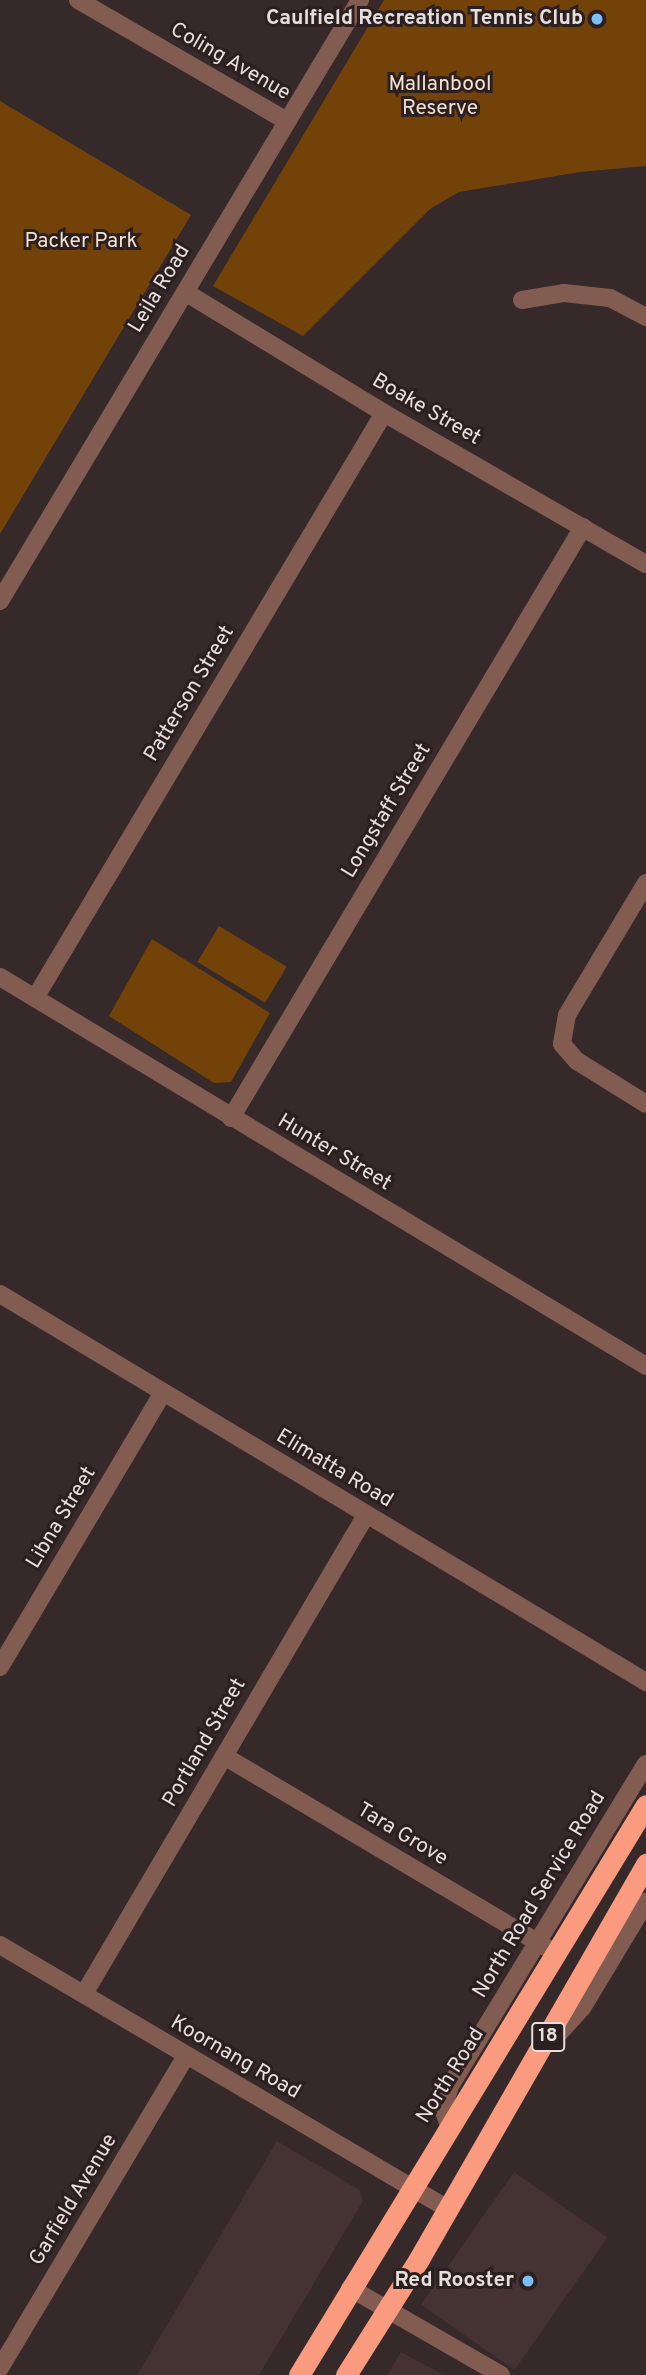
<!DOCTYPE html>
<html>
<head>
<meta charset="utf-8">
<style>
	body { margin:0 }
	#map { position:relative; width:646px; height:2375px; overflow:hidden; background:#36292a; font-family:Overpass,sans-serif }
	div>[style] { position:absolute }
	.built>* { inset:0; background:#453233; transform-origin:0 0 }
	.green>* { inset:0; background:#734209; transform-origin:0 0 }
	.minor>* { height:18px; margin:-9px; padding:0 9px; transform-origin:9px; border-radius:9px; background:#835c51 }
	.highway>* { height:21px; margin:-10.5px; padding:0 10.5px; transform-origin:10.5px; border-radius:10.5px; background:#fa9a7f }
	.dots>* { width:19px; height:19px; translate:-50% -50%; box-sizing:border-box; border:4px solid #2c1f20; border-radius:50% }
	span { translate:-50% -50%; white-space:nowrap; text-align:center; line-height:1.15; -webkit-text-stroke:6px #2c1f20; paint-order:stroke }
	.shield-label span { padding:2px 5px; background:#2c1f20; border:2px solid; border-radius:5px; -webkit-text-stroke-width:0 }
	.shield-label { font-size:19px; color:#e6dddd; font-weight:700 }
	.poi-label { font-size:21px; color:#e6dddd; font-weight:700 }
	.right { translate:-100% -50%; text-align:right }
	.street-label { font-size:21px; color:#e6dddd }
	.park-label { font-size:21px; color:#f3e0d0 }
</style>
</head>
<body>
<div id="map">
	<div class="built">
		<div style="clip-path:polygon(277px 2141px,360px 2190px,363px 2201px,259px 2375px,137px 2375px)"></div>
		<div style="left:514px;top:2172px;width:114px;height:162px;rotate:35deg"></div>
		<div style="clip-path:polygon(401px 2352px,444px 2375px,387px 2375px)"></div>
	</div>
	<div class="green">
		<div style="clip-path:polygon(384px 0,646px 0,646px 166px,580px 172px,459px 192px,430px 209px,303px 336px,213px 286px)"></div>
		<div style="clip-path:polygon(0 101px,191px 215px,0 534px)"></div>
		<div style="left:219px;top:926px;width:79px;height:42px;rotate:31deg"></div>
		<div style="clip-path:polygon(152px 939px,270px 1013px,231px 1082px,214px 1083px,109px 1016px)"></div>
	</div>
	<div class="minor">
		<div style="left:78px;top:0;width:241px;rotate:30.1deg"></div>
		<div style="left:185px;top:292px;width:233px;rotate:31.3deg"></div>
		<div style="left:384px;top:413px;width:302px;rotate:30deg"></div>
		<div style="left:522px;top:300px;width:43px;rotate:-9.5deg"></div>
		<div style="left:564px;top:293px;width:46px;rotate:6.2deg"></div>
		<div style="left:610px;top:298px;width:41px;rotate:27.8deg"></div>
		<div style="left:0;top:601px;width:701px;rotate:-59.08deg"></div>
		<div style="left:646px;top:883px;width:154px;rotate:120.9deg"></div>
		<div style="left:567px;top:1015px;width:29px;rotate:100deg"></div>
		<div style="left:562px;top:1044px;width:23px;rotate:49deg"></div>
		<div style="left:577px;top:1061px;width:81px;rotate:31.9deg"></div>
		<div style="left:0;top:977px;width:754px;rotate:31.05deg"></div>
		<div style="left:35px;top:998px;width:681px;rotate:-59.18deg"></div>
		<div style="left:231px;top:1118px;width:688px;rotate:-59.22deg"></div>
		<div style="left:0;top:1294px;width:754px;rotate:30.99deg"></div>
		<div style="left:0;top:1667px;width:319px;rotate:-59.3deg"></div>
		<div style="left:224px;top:1756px;width:374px;rotate:30.7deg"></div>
		<div style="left:0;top:1945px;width:520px;rotate:30.51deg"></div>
		<div style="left:84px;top:1994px;width:556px;rotate:-59.51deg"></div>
		<div style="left:550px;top:2043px;width:47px;rotate:-47.6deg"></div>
		<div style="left:582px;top:2008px;width:124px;rotate:-58.9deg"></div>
		<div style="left:449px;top:2125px;width:17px;rotate:-111deg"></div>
		<div style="left:443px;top:2109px;width:24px;rotate:-73deg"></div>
		<div style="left:450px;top:2086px;width:377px;rotate:-58.7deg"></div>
		<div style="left:350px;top:2288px;width:174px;rotate:29.9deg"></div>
		<div style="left:0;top:2368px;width:363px;rotate:-59.2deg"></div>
	</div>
	<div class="highway">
		<div style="left:299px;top:2375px;width:667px;rotate:-58.67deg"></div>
		<div style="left:346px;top:2375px;width:137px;rotate:-57.8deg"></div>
		<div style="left:419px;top:2259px;width:456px;rotate:-60.1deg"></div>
	</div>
	<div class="dots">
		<div style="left:597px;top:19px;background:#7bbef8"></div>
		<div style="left:528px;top:2281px;background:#7bbef8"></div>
	</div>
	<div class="shield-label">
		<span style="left:548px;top:2037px">18</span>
	</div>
	<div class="poi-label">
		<span class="right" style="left:583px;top:19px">Caulfield Recreation Tennis Club</span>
		<span class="right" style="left:514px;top:2281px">Red Rooster</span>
	</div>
	<div class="street-label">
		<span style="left:230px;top:62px;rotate:30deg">Coling Avenue</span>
		<span style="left:160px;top:289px;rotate:-59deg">Leila Road</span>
		<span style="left:426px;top:410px;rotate:30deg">Boake Street</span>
		<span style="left:190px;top:694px;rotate:-59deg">Patterson Street</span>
		<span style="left:387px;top:811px;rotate:-59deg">Longstaff Street</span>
		<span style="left:334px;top:1153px;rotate:31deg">Hunter Street</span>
		<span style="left:334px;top:1469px;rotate:31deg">Elimatta Road</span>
		<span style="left:62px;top:1518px;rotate:-59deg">Libna Street</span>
		<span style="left:205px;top:1743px;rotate:-60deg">Portland Street</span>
		<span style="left:402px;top:1835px;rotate:31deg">Tara Grove</span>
		<span style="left:540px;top:1895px;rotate:-59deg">North Road Service Road</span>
		<span style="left:235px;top:2058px;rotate:30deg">Koornang Road</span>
		<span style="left:451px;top:2076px;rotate:-58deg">North Road</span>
		<span style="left:74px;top:2200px;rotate:-59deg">Garfield Avenue</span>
	</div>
	<div class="park-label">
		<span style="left:440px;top:97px">Mallanbool<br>Reserve</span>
		<span style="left:81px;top:242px">Packer Park</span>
	</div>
</div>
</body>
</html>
